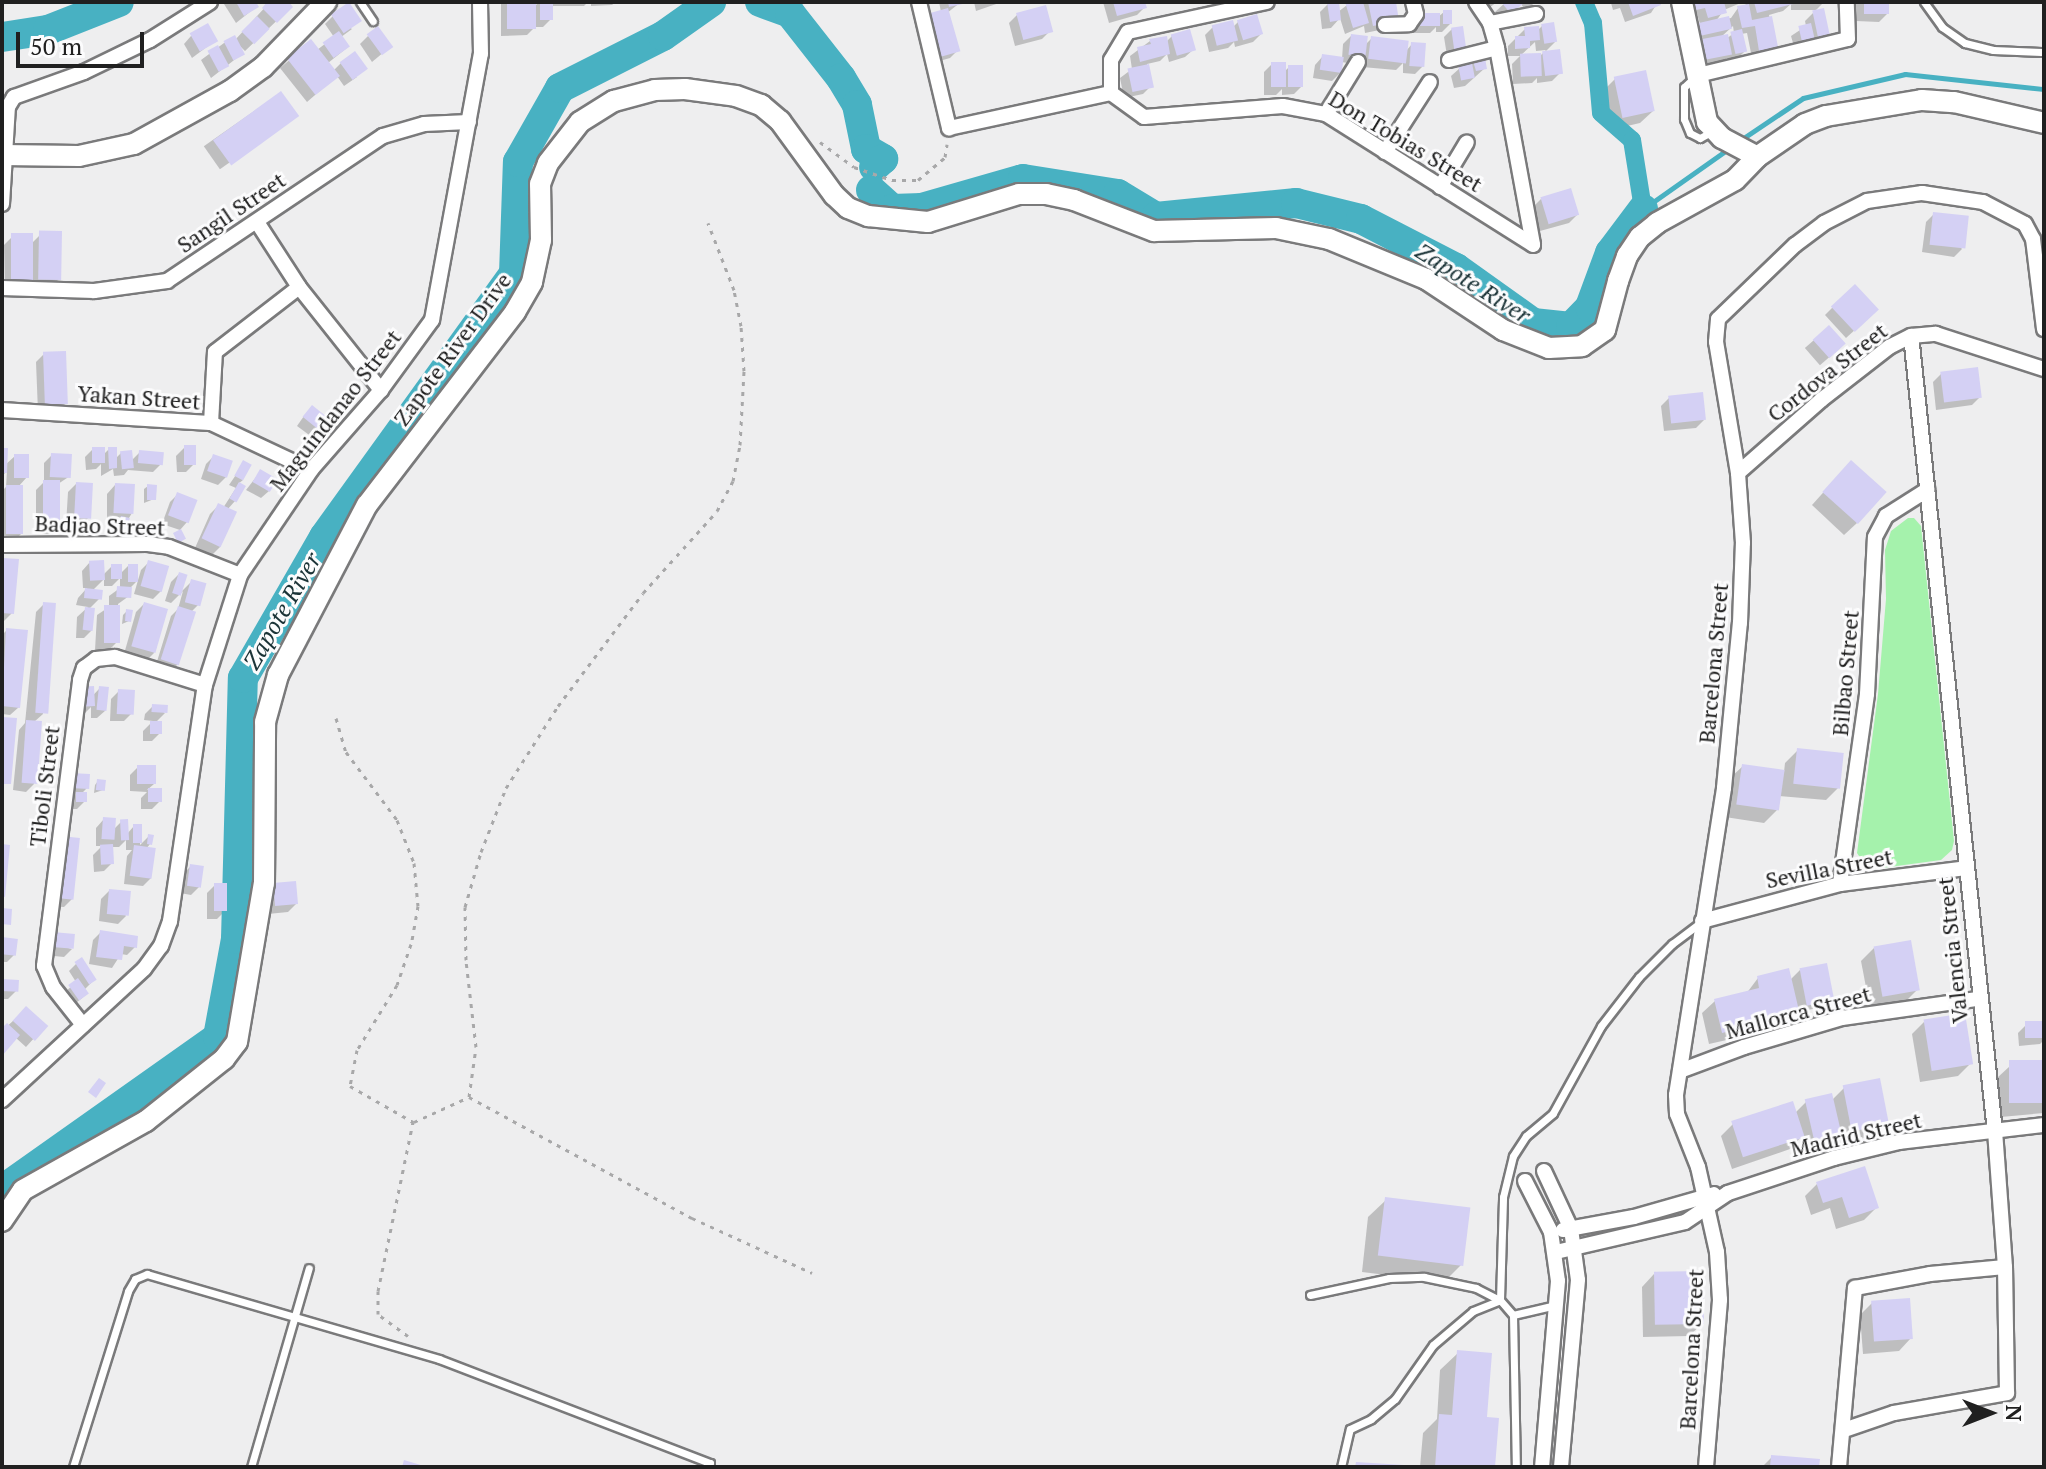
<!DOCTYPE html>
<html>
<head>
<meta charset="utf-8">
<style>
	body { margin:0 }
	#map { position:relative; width:2046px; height:1469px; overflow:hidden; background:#eeeeef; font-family:"PT Serif",serif }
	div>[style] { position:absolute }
	.green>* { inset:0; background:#a5f2ac }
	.shadow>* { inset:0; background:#0003; transform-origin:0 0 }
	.stream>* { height:5px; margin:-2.5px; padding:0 2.5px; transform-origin:2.5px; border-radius:2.5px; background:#48b1c2 }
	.canal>* { height:18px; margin:-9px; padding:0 9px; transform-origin:9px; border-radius:9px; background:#48b1c2 }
	.river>* { height:30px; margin:-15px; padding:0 15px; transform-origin:15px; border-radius:15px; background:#48b1c2 }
	.building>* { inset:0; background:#d4d0f4; transform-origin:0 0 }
	.path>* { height:3px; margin-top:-1.5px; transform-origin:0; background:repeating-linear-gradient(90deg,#a8a8a9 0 4px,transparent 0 10px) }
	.roads { filter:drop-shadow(2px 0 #7a7a7b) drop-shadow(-2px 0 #7a7a7b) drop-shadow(0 2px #7a7a7b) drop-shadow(0 -2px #7a7a7b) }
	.lane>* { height:7px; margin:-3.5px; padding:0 3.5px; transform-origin:3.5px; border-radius:3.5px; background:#fff }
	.street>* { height:14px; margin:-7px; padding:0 7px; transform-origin:7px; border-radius:7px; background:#fff }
	.secondary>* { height:20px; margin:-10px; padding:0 10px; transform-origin:10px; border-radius:10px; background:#fff }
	span { translate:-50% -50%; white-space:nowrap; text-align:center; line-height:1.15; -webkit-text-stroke:6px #fcfcfd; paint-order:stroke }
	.street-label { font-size:22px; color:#202020 }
	.water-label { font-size:24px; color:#1b3337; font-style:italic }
	.frame { position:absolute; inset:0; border:4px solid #202020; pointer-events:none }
	.north { position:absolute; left:1950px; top:1373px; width:80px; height:80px; -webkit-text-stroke:6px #fcfcfd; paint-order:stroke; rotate:90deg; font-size:22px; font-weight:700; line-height:32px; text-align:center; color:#202020 }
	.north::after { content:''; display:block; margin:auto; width:28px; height:36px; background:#202020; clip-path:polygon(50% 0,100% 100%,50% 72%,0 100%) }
	.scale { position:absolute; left:16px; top:32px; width:128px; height:36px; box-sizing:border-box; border:4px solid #202020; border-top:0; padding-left:10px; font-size:24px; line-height:28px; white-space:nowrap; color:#202020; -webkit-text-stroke:6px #fcfcfd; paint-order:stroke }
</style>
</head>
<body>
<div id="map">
	<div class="green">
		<div style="clip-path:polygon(1908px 518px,1914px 518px,1921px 526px,1954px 841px,1952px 850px,1941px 860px,1882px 868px,1865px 865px,1857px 853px,1878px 694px,1886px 599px,1885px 550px,1891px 531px)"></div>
	</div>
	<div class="shadow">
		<div style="clip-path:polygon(227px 2px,254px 2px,256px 7px,236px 23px,224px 4px)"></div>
		<div style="clip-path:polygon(270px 2px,286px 2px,291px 7px,245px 51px,238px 44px,242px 54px,211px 78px,201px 60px,224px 43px,235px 40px)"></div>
		<div style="clip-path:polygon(501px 2px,534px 2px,534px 7px,539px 2px,588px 2px,584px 6px,551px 6px,551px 19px,543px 27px,535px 27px,527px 35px,501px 36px)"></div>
		<div style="clip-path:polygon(591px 2px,616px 2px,612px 5px,591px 6px)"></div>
		<div style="clip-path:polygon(939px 2px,961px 2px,947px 13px,958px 50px,950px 58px,929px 64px,941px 12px)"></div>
		<div style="clip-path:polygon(974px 2px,1002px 2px,976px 11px)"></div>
		<div style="clip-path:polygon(1103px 2px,1143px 2px,1145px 7px,1137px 15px,1109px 23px)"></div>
		<div style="clip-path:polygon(1351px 2px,1393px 2px,1389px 28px,1365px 33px,1364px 26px,1345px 34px,1340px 18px,1331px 28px,1322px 29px,1320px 12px,1328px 4px,1338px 12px)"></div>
		<div style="clip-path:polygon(1486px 2px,1497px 2px,1485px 11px,1481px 7px)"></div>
		<div style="clip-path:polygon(1506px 2px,1536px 2px,1525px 10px,1521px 4px,1502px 20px,1495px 12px)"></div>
		<div style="clip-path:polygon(1658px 2px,1651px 13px,1625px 22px,1620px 8px,1613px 10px,1611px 3px)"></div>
		<div style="clip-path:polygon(evenodd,1691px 2px,1743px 2px,1724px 10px,1716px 21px,1731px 18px,1738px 8px,1746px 6px,1745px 2px,1824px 2px,1814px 12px,1828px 36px,1820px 44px,1795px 50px,1791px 36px,1806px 26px,1805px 21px,1816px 10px,1791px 10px,1791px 4px,1783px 11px,1769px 15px,1776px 46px,1768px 55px,1752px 58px,1747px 33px,1741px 34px,1745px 51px,1737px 59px,1727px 58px,1722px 63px,1699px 68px,1695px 49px,1704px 40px,1691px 42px,1689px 33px,1700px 24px,1697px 14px,1684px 18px,1691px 2px,1733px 26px,1734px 33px,1726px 39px,1721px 37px,1733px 26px)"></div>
		<div style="clip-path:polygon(1855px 2px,1887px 2px,1887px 14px,1879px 22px,1856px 21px)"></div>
		<div style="clip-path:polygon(1444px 12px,1450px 24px,1442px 32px,1436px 32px,1436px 27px,1430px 33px,1413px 33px,1413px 23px,1421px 15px,1438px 17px)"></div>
		<div style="clip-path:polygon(1017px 15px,1050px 31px,1042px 39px,1015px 46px,1009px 23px)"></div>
		<div style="clip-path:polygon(333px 16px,352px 29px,341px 37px,348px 47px,328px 63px,334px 70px,341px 63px,357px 77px,344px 86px,337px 76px,307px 102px,280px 68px,311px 42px,317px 50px,334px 37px,325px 24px)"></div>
		<div style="clip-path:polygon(1238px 22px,1261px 34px,1253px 42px,1235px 47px,1234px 42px,1228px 48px,1209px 52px,1205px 35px,1213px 27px,1233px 27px)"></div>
		<div style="clip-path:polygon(1542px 26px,1555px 42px,1544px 53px,1560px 73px,1552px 81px,1537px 83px,1537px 78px,1532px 83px,1513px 84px,1512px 64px,1520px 56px,1541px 55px,1546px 50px,1536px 51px,1535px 42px,1520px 56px,1508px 56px,1508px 46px,1525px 29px,1537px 31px)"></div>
		<div style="clip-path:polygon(1452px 29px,1457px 61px,1448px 62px,1444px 37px)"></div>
		<div style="clip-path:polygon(191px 36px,216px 40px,192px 58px,184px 44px)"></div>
		<div style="clip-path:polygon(368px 36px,390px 47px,372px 62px,360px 44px)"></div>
		<div style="clip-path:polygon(1172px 36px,1194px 49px,1185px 57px,1169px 62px,1167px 54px,1160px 61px,1147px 64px,1151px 86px,1143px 94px,1124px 98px,1120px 78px,1132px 69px,1130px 56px,1150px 41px,1166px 42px)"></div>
		<div style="clip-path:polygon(1351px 36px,1364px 46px,1372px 38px,1406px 51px,1412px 44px,1423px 66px,1415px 74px,1403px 73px,1403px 63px,1396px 70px,1362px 67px,1363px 56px,1355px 64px,1341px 62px,1340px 73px,1332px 81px,1313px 78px,1315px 65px,1323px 56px,1342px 59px,1343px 44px)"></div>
		<div style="clip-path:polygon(1474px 63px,1485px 68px,1465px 86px,1454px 88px,1451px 76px,1460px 68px)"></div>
		<div style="clip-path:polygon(1272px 64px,1284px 72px,1289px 67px,1302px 86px,1294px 94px,1282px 95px,1282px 89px,1276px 95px,1264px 95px,1264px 72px)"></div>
		<div style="clip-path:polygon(1615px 79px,1653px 111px,1640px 123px,1610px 130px,1602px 92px)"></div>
		<div style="left:280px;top:93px;width:28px;height:93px;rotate:55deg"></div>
		<div style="clip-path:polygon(1541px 199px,1577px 215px,1569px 223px,1540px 231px,1533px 207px)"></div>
		<div style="clip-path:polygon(1934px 214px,1962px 249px,1954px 257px,1922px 252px,1926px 222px)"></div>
		<div style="clip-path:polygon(40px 235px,59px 279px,51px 287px,5px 289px,4px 245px,12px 237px,31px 244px)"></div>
		<div style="clip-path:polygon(1833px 307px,1868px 318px,1846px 338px,1825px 315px)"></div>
		<div style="left:1829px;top:327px;width:23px;height:32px;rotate:49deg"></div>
		<div style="clip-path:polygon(44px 354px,66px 403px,58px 411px,38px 412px,36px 362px)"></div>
		<div style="clip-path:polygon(1941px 374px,1980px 397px,1972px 405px,1936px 410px,1933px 382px)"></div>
		<div style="clip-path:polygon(1669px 398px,1704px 420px,1696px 428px,1664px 431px,1661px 406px)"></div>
		<div style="clip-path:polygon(304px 416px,324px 432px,316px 440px,297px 426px)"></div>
		<div style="clip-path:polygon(185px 447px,194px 464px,186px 472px,177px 472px,176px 456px)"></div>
		<div style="clip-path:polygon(93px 449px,103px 455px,109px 449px,115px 459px,121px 453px,131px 461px,140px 452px,161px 464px,153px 472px,128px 470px,124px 475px,114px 476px,113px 469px,101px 476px,101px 464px,96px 469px,86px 470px,85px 457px)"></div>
		<div style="clip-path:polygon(2px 450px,5px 465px,15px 456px,27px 477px,18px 487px,21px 534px,13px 542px,2px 542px,2px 491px,6px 487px,7px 471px,2px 476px)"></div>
		<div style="clip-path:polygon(52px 455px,70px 476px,58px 484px,58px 526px,50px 534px,36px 534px,36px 490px,44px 482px,44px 463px)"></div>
		<div style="clip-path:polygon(214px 456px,226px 477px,218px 485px,201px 479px,206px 464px)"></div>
		<div style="clip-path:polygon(244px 463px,243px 480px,238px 484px,235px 501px,227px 510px,220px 547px,212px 555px,195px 548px,210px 514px,218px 506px,223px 508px,236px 488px,229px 485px)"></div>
		<div style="clip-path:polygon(260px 472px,269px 491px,261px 498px,246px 490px)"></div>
		<div style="clip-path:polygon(1839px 475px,1857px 523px,1844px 535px,1812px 505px)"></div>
		<div style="clip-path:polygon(76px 484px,88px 518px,82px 525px,95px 532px,87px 540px,68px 540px,68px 533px,75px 526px,66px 525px,68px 492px)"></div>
		<div style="clip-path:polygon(115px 485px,132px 513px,119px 534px,112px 533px,119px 521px,107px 520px,107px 494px)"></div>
		<div style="clip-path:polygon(148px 486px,154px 499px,144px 503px,144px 489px)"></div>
		<div style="clip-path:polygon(178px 494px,187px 522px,180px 530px,162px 524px,170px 502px)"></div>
		<div style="clip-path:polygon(4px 560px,12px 613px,4px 621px,2px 562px)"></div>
		<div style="clip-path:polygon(90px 562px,103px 575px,112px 566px,120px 574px,128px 566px,136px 582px,130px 588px,129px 596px,118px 604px,117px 642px,109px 650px,95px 650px,97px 615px,109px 607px,109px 596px,120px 588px,120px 578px,112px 586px,104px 586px,104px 579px,92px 591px,99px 599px,89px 609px,92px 630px,84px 638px,76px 638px,77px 617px,88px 607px,76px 605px,78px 598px,87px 588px,83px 588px,82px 571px)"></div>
		<div style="clip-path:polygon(149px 562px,161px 591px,153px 599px,134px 594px,141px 570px)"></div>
		<div style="clip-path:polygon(179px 574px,180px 593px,192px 581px,198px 605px,191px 612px,178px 664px,170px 672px,155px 668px,171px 616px,178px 609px,183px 591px,171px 603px,165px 601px,171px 582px)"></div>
		<div style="clip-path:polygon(44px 604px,43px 714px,34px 722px,34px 784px,26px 792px,13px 790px,19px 730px,25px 723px,36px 612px)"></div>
		<div style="clip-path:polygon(144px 604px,154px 653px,146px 661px,124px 654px,136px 612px)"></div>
		<div style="clip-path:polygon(127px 611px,129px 621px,122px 624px,123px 615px)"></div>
		<div style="clip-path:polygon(7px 630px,19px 707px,10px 715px,2px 714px,2px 635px)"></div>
		<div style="clip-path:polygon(100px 688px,106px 710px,97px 718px,91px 718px,91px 707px,85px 713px,75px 714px)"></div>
		<div style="clip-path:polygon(119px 691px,132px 713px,124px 721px,110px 721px,111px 699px)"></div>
		<div style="clip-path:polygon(153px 706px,165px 713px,155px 723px,160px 733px,152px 741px,143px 741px,143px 731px,153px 721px,144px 720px,145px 714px)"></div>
		<div style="clip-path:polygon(1798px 750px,1838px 788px,1826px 800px,1779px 796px,1777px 810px,1764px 823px,1725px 817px,1730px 778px,1743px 766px,1784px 772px,1785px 763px)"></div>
		<div style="clip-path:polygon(138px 767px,154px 784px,147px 790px,160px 790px,160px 801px,152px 809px,141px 809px,141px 798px,147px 792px,130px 791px,130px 775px)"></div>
		<div style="clip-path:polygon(98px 781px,103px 790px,94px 793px,95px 785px)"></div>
		<div style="clip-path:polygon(64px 783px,87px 788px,81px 794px,85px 801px,77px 809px,69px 809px,69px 802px,75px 796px,64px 796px)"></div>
		<div style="clip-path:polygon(104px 819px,114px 829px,121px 822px,127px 834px,134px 826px,140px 826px,140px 845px,149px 836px,150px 844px,146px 849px,151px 878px,143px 886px,124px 884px,127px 856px,132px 850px,126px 850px,126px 840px,119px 847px,111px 847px,112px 863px,104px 871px,94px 872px,93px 855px,102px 846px,96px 846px,96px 828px)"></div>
		<div style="clip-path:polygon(53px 846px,72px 899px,64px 907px,48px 906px)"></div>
		<div style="clip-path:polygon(191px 866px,199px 887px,191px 895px,180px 893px,183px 874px)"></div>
		<div style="clip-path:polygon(215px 885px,225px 911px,217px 919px,207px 919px,207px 893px)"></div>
		<div style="clip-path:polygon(274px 885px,296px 904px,288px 912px,268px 914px,266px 893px)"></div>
		<div style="clip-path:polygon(109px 891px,126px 916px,118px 924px,99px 921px,101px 899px)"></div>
		<div style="clip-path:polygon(101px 932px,135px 947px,127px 955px,121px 954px,112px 968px,89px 964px,93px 940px)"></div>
		<div style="clip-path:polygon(2px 939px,15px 954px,7px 962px,2px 962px)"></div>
		<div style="clip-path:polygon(45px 942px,72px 949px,64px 957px,44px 955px)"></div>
		<div style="clip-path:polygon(1874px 948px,1918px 989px,1905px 1002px,1870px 1008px,1861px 961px)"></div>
		<div style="clip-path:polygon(77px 963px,94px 980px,84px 990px,87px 994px,71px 1007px,62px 995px,76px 982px,69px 971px)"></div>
		<div style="clip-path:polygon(1800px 970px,1831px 999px,1823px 1007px,1797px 1012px,1785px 1027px,1709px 1044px,1702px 1013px,1715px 1001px,1746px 994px,1758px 978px,1790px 980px)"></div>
		<div style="clip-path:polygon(2px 981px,16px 991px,8px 999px,2px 999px)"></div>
		<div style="clip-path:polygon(26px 1009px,45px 1026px,26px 1047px,16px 1038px,2px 1053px,2px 1031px)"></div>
		<div style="clip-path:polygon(1925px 1021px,1971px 1063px,1958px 1076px,1920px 1082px,1912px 1034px)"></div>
		<div style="clip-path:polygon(2044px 1023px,2044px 1040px,2040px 1044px,2019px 1046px,2018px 1033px,2026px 1025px)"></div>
		<div style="clip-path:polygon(2044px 1062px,2044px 1113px,2001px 1117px,1997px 1078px,2010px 1066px)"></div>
		<div style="clip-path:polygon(1844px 1088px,1887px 1123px,1874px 1136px,1840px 1143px,1839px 1137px,1832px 1143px,1807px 1149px,1803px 1135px,1790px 1149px,1732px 1169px,1721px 1136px,1733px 1124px,1795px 1113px,1806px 1102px,1832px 1100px)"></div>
		<div style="clip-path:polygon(1817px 1184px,1877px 1207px,1864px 1220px,1836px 1229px,1830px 1208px,1811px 1215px,1805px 1196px)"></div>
		<div style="clip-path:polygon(1386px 1200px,1461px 1265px,1444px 1282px,1362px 1272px,1368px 1217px)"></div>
		<div style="clip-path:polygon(1654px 1274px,1702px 1324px,1689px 1336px,1643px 1337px,1642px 1287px)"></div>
		<div style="clip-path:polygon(1872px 1303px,1911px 1338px,1899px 1351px,1863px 1354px,1860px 1315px)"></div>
		<div style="clip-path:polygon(1458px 1353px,1485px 1419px,1493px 1467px,1420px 1467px,1423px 1433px,1437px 1419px,1440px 1370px)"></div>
		<div style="clip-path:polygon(1772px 1457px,1817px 1467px,1762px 1467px)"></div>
	</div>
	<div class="stream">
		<div style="left:1739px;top:141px;width:77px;rotate:-33.9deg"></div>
		<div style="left:1803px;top:98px;width:105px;rotate:-13.2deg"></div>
		<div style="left:1905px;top:74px;width:140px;rotate:6.2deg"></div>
		<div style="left:1643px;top:209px;width:108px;rotate:-35.2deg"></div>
	</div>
	<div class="canal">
		<div style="left:1584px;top:2px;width:23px;rotate:67deg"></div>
		<div style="left:1593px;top:23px;width:90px;rotate:84.9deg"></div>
		<div style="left:1601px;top:113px;width:41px;rotate:41.1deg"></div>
		<div style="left:1632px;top:140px;width:70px;rotate:80.9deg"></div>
	</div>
	<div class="river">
		<div style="left:760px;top:2px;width:32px;rotate:20deg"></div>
		<div style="left:790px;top:13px;width:83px;rotate:51.9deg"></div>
		<div style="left:841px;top:78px;width:31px;rotate:59deg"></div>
		<div style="left:857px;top:105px;width:45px;rotate:78.4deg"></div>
		<div style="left:866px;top:149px;width:20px;rotate:30deg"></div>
		<div style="left:883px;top:159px;width:12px;rotate:138deg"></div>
		<div style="left:2px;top:37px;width:47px;rotate:-8.7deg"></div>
		<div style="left:48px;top:30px;width:76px;rotate:-21.5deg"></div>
		<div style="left:871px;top:190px;width:28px;rotate:42deg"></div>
		<div style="left:892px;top:209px;width:30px;rotate:-2deg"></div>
		<div style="left:922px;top:208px;width:105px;rotate:-16deg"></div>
		<div style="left:1023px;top:179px;width:96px;rotate:9deg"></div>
		<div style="left:1118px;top:194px;width:44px;rotate:31.2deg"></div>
		<div style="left:1156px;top:217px;width:141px;rotate:-5.7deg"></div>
		<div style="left:1296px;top:203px;width:67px;rotate:13.8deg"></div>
		<div style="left:1361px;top:219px;width:107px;rotate:27.3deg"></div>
		<div style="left:1456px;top:268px;width:95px;rotate:35.5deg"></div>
		<div style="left:1533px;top:323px;width:38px;rotate:6deg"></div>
		<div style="left:1571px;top:327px;width:28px;rotate:-46deg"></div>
		<div style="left:1590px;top:307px;width:58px;rotate:-69.7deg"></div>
		<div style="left:1610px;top:253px;width:55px;rotate:-53.1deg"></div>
		<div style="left:2px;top:1190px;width:265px;rotate:-35.3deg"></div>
		<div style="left:218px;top:1037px;width:100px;rotate:-79.6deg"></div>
		<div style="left:236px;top:939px;width:261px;rotate:-88.5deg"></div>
		<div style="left:243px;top:678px;width:163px;rotate:-60.1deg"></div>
		<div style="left:324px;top:537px;width:324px;rotate:-54.2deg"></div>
		<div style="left:514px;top:274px;width:112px;rotate:-88deg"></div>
		<div style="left:518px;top:162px;width:85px;rotate:-60.4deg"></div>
		<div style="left:560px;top:88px;width:115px;rotate:-26.8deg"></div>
		<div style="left:663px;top:36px;width:59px;rotate:-35.3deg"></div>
	</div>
	<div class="building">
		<div style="clip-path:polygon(236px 2px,256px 2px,259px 7px,244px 16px)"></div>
		<div style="clip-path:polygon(267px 2px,289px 2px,293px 7px,277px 23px,262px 8px)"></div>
		<div style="left:349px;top:2px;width:23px;height:22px;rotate:56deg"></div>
		<div style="left:507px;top:2px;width:29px;height:27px"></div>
		<div style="left:540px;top:2px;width:13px;height:18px"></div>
		<div style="clip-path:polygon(948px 2px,967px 2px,967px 3px,949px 7px)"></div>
		<div style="clip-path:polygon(1113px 2px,1145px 2px,1147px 8px,1117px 16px)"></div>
		<div style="clip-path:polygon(1327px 2px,1339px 2px,1341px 20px,1330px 22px)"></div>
		<div style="clip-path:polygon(1345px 2px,1363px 2px,1369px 23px,1353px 28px)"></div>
		<div style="clip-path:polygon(1368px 2px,1396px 2px,1399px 21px,1373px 26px)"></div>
		<div style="clip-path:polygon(1501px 2px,1525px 2px,1511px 14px)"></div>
		<div style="clip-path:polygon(1628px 2px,1660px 2px,1661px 5px,1633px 16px)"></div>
		<div style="clip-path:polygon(1690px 2px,1724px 2px,1727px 13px,1708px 18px,1705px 8px,1692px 11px)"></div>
		<div style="clip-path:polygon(1754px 2px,1796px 2px,1797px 3px,1757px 13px)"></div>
		<div style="left:1864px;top:2px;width:25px;height:12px"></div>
		<div style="clip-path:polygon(1749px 4px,1752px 20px,1772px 16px,1778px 47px,1759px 51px,1755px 26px,1742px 28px,1737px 6px)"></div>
		<div style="left:1046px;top:5px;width:28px;height:31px;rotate:75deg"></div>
		<div style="left:948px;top:8px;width:45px;height:24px;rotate:74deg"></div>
		<div style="left:1824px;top:8px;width:29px;height:12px;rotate:78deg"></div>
		<div style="left:1443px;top:10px;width:9px;height:14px"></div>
		<div style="left:1420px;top:13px;width:20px;height:13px"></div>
		<div style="left:1257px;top:14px;width:21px;height:21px;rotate:73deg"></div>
		<div style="left:257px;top:16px;width:18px;height:22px;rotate:45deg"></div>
		<div style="left:1729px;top:16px;width:13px;height:33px;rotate:77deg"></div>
		<div style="left:1233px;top:20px;width:21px;height:22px;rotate:76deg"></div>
		<div style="left:1554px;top:22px;width:20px;height:13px;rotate:81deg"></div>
		<div style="left:208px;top:23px;width:21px;height:21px;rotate:61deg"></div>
		<div style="left:1811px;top:23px;width:17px;height:13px;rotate:77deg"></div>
		<div style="left:378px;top:26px;width:26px;height:14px;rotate:54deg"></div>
		<div style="left:1463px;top:26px;width:28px;height:12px;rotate:82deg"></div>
		<div style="clip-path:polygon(1539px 26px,1540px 40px,1530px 41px,1530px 48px,1515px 49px,1515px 36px,1525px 36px,1524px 27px)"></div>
		<div style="left:1190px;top:29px;width:22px;height:20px;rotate:74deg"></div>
		<div style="left:1742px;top:29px;width:23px;height:12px;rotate:77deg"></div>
		<div style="left:339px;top:31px;width:19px;height:20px;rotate:55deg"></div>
		<div style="left:1351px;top:34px;width:17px;height:21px;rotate:7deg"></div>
		<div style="left:1728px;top:34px;width:21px;height:26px;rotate:79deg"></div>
		<div style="left:235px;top:35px;width:22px;height:13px;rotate:63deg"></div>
		<div style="clip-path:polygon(1167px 36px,1170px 54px,1140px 62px,1137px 47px,1151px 44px,1149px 39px)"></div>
		<div style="left:1371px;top:36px;width:38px;height:23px;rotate:7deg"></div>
		<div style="left:311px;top:39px;width:47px;height:31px;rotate:52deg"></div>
		<div style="left:1411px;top:42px;width:15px;height:24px;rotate:4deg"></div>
		<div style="left:218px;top:45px;width:24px;height:12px;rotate:62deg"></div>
		<div style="left:1560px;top:49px;width:25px;height:18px;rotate:83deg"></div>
		<div style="left:355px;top:51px;width:22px;height:19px;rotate:54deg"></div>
		<div style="left:1541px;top:53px;width:23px;height:21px;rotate:88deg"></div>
		<div style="left:1322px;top:54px;width:22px;height:16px;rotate:8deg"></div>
		<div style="clip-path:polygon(1485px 58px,1487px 69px,1476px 71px,1473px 61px)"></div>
		<div style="left:1271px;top:62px;width:15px;height:25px"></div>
		<div style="left:1472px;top:63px;width:15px;height:14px;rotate:79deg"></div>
		<div style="left:1149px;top:64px;width:24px;height:22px;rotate:78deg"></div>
		<div style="left:1288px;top:65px;width:15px;height:22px"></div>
		<div style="left:1646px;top:70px;width:42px;height:33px;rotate:78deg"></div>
		<div style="left:281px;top:91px;width:31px;height:84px;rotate:54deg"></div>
		<div style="left:1571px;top:188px;width:28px;height:32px;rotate:73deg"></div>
		<div style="left:1933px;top:212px;width:36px;height:33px;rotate:6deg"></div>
		<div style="left:62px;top:231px;width:49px;height:23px;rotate:91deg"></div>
		<div style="left:33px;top:233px;width:49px;height:22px;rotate:90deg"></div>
		<div style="left:1855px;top:284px;width:35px;height:33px;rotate:47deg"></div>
		<div style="left:1829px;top:325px;width:25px;height:22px;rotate:48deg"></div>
		<div style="left:66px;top:351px;width:53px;height:23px;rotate:88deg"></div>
		<div style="left:1978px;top:367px;width:31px;height:38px;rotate:83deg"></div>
		<div style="left:1703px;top:392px;width:28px;height:35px;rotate:84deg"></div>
		<div style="left:312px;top:405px;width:28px;height:15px;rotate:39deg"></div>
		<div style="left:184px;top:445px;width:12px;height:20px"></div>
		<div style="left:92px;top:447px;width:13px;height:16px"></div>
		<div style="clip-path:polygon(108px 447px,117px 447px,117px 468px,109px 469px)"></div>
		<div style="clip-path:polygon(2px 448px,8px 448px,7px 473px,2px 473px)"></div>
		<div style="left:132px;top:450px;width:18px;height:12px;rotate:84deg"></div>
		<div style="left:139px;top:450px;width:25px;height:13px;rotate:5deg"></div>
		<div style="left:51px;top:453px;width:21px;height:24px;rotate:3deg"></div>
		<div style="left:14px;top:454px;width:15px;height:24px"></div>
		<div style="left:213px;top:454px;width:21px;height:18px;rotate:19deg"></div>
		<div style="left:243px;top:460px;width:10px;height:18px;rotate:29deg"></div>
		<div style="left:1851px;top:460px;width:48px;height:43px;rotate:42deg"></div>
		<div style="left:260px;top:469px;width:20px;height:15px;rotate:30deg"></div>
		<div style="left:43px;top:480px;width:17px;height:47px"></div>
		<div style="left:76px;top:482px;width:17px;height:36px;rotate:3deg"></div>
		<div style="left:239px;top:482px;width:8px;height:19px;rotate:30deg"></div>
		<div style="left:115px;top:483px;width:20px;height:30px;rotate:3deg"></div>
		<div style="clip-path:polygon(147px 484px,157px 485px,156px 500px,147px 500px)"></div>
		<div style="left:6px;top:485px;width:17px;height:49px"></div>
		<div style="left:177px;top:492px;width:22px;height:25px;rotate:21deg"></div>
		<div style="left:218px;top:503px;width:21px;height:39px;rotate:25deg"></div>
		<div style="left:121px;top:516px;width:9px;height:10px;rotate:13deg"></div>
		<div style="left:76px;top:523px;width:21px;height:10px"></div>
		<div style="left:181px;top:529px;width:11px;height:9px;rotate:63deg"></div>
		<div style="clip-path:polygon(3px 558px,19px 559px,14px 614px,2px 613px)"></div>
		<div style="left:104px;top:560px;width:20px;height:15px;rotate:87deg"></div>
		<div style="left:148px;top:560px;width:22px;height:27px;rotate:16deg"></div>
		<div style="left:111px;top:564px;width:11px;height:15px"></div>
		<div style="left:128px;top:564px;width:10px;height:18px"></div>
		<div style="left:179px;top:572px;width:9px;height:22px;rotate:18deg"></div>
		<div style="left:191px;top:579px;width:16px;height:24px;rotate:15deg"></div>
		<div style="left:117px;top:586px;width:15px;height:11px;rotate:4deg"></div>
		<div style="left:85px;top:588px;width:18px;height:10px;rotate:6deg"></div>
		<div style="left:43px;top:602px;width:13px;height:111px;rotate:4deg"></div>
		<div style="left:144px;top:602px;width:25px;height:46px;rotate:16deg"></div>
		<div style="left:104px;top:605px;width:16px;height:38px"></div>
		<div style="left:178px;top:606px;width:19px;height:56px;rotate:18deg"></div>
		<div style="left:85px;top:607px;width:10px;height:23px;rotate:6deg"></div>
		<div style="clip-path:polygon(126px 609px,133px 610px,131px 622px,125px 621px)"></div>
		<div style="clip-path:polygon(6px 628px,28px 630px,20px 708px,2px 706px)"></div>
		<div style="left:94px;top:686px;width:20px;height:13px;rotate:87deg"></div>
		<div style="left:99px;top:686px;width:10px;height:24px;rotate:6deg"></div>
		<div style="left:118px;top:689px;width:17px;height:25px;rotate:3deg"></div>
		<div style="left:152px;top:704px;width:16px;height:8px;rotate:4deg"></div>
		<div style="clip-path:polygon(2px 717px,17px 718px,11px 784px,2px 784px)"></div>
		<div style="left:26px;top:720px;width:16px;height:63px;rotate:4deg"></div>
		<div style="left:150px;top:721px;width:12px;height:13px"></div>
		<div style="left:1797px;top:748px;width:47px;height:36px;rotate:6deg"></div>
		<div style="left:1742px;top:764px;width:43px;height:41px;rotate:8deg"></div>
		<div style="left:137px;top:765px;width:19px;height:19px"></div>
		<div style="left:71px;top:773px;width:19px;height:15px;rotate:3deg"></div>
		<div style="left:97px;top:779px;width:9px;height:11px;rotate:6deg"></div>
		<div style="left:148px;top:788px;width:14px;height:14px"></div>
		<div style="left:76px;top:792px;width:11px;height:10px"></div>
		<div style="left:103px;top:817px;width:13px;height:22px;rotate:4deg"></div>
		<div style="left:128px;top:819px;width:21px;height:8px;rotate:87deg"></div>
		<div style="left:133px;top:824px;width:9px;height:19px"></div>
		<div style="clip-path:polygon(148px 834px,154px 835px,152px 845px,147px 844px)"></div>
		<div style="left:61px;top:836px;width:19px;height:62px;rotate:6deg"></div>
		<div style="clip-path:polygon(2px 844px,10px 845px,5px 897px,2px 896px)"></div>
		<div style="left:113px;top:844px;width:20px;height:13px;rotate:87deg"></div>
		<div style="left:134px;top:845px;width:22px;height:31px;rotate:8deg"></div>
		<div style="left:190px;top:864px;width:14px;height:22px;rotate:8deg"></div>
		<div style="left:296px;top:881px;width:23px;height:23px;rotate:85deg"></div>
		<div style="left:214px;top:883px;width:13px;height:28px"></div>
		<div style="left:109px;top:889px;width:22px;height:25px;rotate:5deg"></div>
		<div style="clip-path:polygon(2px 908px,12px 909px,11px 925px,2px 924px)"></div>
		<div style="clip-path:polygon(100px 930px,138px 936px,137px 948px,124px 946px,122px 960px,96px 957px)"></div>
		<div style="left:53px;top:932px;width:22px;height:15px;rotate:5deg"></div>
		<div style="left:2px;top:937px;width:16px;height:17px;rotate:7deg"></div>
		<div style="left:1911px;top:940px;width:51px;height:38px;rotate:80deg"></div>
		<div style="left:82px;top:957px;width:27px;height:9px;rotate:57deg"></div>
		<div style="left:1827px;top:963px;width:38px;height:28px;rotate:79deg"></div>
		<div style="clip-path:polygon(1789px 968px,1800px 1015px,1722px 1033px,1714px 999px,1759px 988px,1757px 976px)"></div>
		<div style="left:78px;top:978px;width:19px;height:12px;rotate:55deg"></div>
		<div style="left:2px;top:979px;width:17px;height:12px;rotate:3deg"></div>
		<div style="left:26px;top:1006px;width:30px;height:20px;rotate:42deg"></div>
		<div style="left:1965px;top:1013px;width:52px;height:42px;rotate:81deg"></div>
		<div style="left:2044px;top:1021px;width:17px;height:19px;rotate:90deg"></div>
		<div style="clip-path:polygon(7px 1023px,20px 1035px,2px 1056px,2px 1028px)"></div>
		<div style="left:2044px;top:1060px;width:43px;height:35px;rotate:90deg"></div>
		<div style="clip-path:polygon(99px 1078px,106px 1083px,96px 1098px,88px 1092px)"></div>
		<div style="left:1880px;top:1078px;width:47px;height:38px;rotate:79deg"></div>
		<div style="left:1832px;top:1093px;width:44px;height:28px;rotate:77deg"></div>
		<div style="left:1793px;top:1101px;width:38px;height:65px;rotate:72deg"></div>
		<div style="clip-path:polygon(1865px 1166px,1879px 1208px,1849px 1218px,1842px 1197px,1823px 1203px,1816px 1182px)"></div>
		<div style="left:1385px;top:1197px;width:86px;height:59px;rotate:7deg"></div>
		<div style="left:1703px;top:1271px;width:53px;height:49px;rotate:89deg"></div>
		<div style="left:1910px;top:1298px;width:41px;height:39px;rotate:86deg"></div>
		<div style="clip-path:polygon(1457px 1350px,1492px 1353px,1487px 1417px,1499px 1418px,1495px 1467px,1435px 1467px,1439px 1414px,1452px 1415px)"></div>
		<div style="clip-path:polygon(1771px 1455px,1820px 1459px,1819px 1467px,1770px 1467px)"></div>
		<div style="clip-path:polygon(404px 1460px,424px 1466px,424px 1467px,402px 1467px)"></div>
		<div style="clip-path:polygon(1356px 1462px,1404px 1465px,1404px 1467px,1355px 1467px)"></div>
	</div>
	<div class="path">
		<div style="left:820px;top:142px;width:42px;rotate:36.3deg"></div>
		<div style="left:854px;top:167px;width:40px;rotate:18.9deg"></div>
		<div style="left:892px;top:180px;width:26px"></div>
		<div style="left:918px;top:180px;width:35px;rotate:-40deg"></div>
		<div style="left:945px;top:157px;width:13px;rotate:-81deg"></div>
		<div style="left:336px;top:718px;width:35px;rotate:74deg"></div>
		<div style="left:346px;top:752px;width:85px;rotate:53.1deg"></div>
		<div style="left:397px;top:820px;width:46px;rotate:68.4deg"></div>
		<div style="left:414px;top:863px;width:43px;rotate:84.7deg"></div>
		<div style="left:418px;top:906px;width:39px;rotate:100deg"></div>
		<div style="left:411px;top:944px;width:43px;rotate:108.9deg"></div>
		<div style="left:397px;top:985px;width:76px;rotate:121.6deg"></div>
		<div style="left:357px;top:1050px;width:37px;rotate:101deg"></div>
		<div style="left:350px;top:1086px;width:73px;rotate:29.7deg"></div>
		<div style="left:469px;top:1097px;width:50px;rotate:-82deg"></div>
		<div style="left:476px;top:1047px;width:88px;rotate:-96.6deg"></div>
		<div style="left:466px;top:960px;width:53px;rotate:-91.1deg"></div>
		<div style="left:465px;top:907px;width:57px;rotate:-73.8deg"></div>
		<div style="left:481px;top:852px;width:69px;rotate:-68.7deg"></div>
		<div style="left:506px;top:788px;width:97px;rotate:-57.6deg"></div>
		<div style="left:558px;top:706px;width:141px;rotate:-53deg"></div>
		<div style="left:643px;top:593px;width:110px;rotate:-47.9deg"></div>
		<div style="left:717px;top:511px;width:34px;rotate:-62deg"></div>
		<div style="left:733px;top:481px;width:37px;rotate:-79deg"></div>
		<div style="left:740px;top:445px;width:74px;rotate:-86.9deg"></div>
		<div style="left:744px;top:371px;width:45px;rotate:-93.8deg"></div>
		<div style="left:741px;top:326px;width:37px;rotate:-101deg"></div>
		<div style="left:734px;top:290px;width:72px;rotate:-111.2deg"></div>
		<div style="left:469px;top:1097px;width:254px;rotate:28.5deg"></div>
		<div style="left:692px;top:1218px;width:132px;rotate:24.6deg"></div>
		<div style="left:414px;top:1122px;width:60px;rotate:-24.4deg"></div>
		<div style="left:408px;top:1336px;width:37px;rotate:-144deg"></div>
		<div style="left:378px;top:1314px;width:23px;rotate:-90deg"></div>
		<div style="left:378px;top:1291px;width:173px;rotate:-78.3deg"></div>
	</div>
	<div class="roads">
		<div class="lane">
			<div style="left:360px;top:2px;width:23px;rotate:56deg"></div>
			<div style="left:1924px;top:2px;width:31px;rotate:54deg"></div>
			<div style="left:1942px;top:27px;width:28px;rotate:35deg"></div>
			<div style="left:1965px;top:43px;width:29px;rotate:14deg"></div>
			<div style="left:1993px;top:50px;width:48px;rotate:2.4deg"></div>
			<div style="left:1696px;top:76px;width:16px;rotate:137deg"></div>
			<div style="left:1684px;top:87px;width:32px;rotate:90deg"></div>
			<div style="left:1684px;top:119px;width:15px;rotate:67deg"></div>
			<div style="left:1690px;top:133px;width:11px;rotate:27deg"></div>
			<div style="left:1700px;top:138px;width:13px;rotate:-29deg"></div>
			<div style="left:1310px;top:1295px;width:81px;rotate:-12.1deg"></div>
			<div style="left:1389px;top:1278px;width:35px;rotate:-2deg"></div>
			<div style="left:1424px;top:1277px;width:53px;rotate:11.9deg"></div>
			<div style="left:1476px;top:1288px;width:27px;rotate:27deg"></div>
			<div style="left:1500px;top:1300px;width:20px;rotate:49deg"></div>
			<div style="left:1513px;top:1315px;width:152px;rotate:88.9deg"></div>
			<div style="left:1500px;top:1300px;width:103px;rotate:-88.3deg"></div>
			<div style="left:1503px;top:1197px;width:42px;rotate:-76.3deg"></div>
			<div style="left:1513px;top:1156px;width:24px;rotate:-57deg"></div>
			<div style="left:1526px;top:1136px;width:35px;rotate:-40deg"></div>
			<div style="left:1553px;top:1113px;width:99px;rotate:-61.1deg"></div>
			<div style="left:1601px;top:1026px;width:62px;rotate:-52.2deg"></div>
			<div style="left:1639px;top:977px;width:47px;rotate:-45deg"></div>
			<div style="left:1672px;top:944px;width:36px;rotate:-37deg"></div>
			<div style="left:1513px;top:1315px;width:44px;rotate:-13.1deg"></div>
			<div style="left:73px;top:1467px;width:184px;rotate:-72.6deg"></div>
			<div style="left:128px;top:1291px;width:14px;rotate:-60deg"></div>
			<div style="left:135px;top:1279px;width:13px;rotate:-23deg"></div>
			<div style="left:147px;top:1274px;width:304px;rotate:16.2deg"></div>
			<div style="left:439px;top:1359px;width:290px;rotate:21deg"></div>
			<div style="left:710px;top:1463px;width:4px;rotate:104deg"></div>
			<div style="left:251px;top:1467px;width:207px;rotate:-73.8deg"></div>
			<div style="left:1341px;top:1467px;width:39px;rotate:-77deg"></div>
			<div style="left:1350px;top:1429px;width:23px;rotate:-25deg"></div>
			<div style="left:1371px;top:1419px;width:31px;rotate:-40deg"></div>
			<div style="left:1395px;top:1399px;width:66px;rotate:-54.9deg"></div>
			<div style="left:1433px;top:1345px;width:52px;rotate:-40.4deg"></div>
			<div style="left:1473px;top:1311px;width:29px;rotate:-22deg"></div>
		</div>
		<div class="street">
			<div style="left:919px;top:2px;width:130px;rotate:76.6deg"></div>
			<div style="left:949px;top:128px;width:166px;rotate:-12.2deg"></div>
			<div style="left:1476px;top:2px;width:25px;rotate:56deg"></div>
			<div style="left:1490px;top:23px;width:26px;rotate:74deg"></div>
			<div style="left:1497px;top:48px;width:200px;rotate:79.6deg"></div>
			<div style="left:1490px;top:23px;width:47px;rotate:-11.1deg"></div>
			<div style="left:1385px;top:25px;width:24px;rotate:-2deg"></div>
			<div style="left:1409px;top:24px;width:12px;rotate:-55deg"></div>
			<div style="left:1416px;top:14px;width:12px;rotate:-104deg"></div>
			<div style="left:1449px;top:60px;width:49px;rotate:-14deg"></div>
			<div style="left:1698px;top:75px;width:154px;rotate:-13.5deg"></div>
			<div style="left:1848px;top:39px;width:37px;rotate:-92deg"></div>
			<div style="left:1111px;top:93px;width:41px;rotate:36deg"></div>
			<div style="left:1144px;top:117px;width:139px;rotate:-4.5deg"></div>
			<div style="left:1283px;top:106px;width:44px;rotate:10.5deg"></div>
			<div style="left:1326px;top:114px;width:245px;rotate:32.3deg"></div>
			<div style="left:1111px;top:93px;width:33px;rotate:-90deg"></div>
			<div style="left:1111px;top:60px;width:33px;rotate:-59deg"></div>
			<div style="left:1128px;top:32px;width:142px;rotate:-12.2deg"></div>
			<div style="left:1326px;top:114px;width:61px;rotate:-58.4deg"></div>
			<div style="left:1385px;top:152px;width:83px;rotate:-57.3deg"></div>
			<div style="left:1440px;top:187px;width:52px;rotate:-59deg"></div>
			<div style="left:2px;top:204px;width:97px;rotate:-86.5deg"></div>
			<div style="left:8px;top:107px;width:12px;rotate:-59deg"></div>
			<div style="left:14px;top:97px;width:74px;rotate:-19.7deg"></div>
			<div style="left:84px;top:72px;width:73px;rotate:-25.9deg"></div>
			<div style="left:150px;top:40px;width:71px;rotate:-32.3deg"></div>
			<div style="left:257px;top:222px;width:77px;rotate:57.1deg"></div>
			<div style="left:299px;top:287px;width:132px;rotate:51.5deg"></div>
			<div style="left:2px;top:288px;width:92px;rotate:1.9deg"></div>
			<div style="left:94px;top:291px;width:74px;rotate:-7.8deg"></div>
			<div style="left:167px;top:281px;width:260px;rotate:-33.9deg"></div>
			<div style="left:383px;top:136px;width:43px;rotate:-16.3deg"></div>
			<div style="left:424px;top:124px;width:45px;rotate:-2.5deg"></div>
			<div style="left:2px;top:410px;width:209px;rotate:3.6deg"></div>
			<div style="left:211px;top:423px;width:110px;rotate:25.2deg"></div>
			<div style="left:211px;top:423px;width:71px;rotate:-86.8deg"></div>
			<div style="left:215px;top:352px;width:106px;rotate:-37.7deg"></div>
			<div style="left:1738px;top:473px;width:111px;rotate:-41.3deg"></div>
			<div style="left:1821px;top:400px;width:86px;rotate:-37.9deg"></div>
			<div style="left:1889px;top:347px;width:25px;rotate:-27deg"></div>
			<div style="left:1911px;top:336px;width:25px;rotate:-5deg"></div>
			<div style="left:1936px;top:334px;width:114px;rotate:18deg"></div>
			<div style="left:2px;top:545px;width:146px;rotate:-0.4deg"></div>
			<div style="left:148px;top:544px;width:21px;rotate:8deg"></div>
			<div style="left:169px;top:547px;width:76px;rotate:21.5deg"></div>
			<div style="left:1840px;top:884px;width:192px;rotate:-81.9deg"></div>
			<div style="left:1867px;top:694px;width:157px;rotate:-87.1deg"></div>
			<div style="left:1875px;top:537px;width:24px;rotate:-62deg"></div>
			<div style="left:1886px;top:516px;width:49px;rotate:-32.4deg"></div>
			<div style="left:1702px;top:921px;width:143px;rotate:-15deg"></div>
			<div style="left:1840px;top:884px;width:127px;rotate:-7.2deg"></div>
			<div style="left:83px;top:1025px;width:48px;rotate:-128.3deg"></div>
			<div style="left:53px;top:987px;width:23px;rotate:-113deg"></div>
			<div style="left:44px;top:966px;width:288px;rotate:-82.8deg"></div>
			<div style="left:80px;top:680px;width:13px;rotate:-72deg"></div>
			<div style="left:84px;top:668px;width:15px;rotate:-37deg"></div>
			<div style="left:96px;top:659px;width:19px;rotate:-6deg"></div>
			<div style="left:115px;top:657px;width:94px;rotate:17.3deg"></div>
			<div style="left:1680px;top:1071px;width:68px;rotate:-20.6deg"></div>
			<div style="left:1744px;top:1047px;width:102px;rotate:-16.5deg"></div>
			<div style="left:1842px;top:1018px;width:137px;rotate:-8deg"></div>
			<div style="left:2px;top:1100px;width:193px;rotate:-42.7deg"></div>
			<div style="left:144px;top:969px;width:29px;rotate:-54deg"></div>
			<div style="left:161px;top:946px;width:27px;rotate:-70deg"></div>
			<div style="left:170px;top:921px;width:239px;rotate:-81.6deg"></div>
			<div style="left:205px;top:685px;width:115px;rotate:-72.3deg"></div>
			<div style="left:240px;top:575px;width:127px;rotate:-55.9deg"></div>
			<div style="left:311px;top:470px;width:106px;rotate:-48.8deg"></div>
			<div style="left:381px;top:390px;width:87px;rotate:-53.9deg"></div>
			<div style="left:432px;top:320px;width:270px;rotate:-79.6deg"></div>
			<div style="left:481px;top:54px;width:52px;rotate:-91.1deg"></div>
			<div style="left:1544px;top:1171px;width:64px;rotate:65deg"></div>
			<div style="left:1571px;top:1229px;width:51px;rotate:82.2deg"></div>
			<div style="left:1578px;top:1280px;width:188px;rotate:95.2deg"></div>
			<div style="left:1525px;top:1181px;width:57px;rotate:63deg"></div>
			<div style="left:1551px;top:1232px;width:49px;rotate:81.9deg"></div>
			<div style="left:1558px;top:1281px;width:187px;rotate:94.9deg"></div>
			<div style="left:1563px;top:1230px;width:72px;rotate:-10.4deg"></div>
			<div style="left:1634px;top:1217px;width:83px;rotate:-16deg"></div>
			<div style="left:1556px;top:1252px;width:132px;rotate:-13.1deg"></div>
			<div style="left:1685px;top:1222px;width:52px;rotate:-34deg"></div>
			<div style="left:1728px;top:1193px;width:112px;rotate:-18.3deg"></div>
			<div style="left:1834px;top:1158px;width:67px;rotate:-13.8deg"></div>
			<div style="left:1899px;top:1142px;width:146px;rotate:-6.7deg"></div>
			<div style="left:1844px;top:1430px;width:53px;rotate:-18.8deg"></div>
			<div style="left:1894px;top:1413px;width:115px;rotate:-10deg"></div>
			<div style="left:2007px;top:1393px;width:126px;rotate:-90.9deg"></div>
			<div style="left:2005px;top:1267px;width:135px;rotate:-94.2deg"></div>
			<div style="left:1995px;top:1132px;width:800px;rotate:-96.02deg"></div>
			<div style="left:1706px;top:1467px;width:168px;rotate:-85.2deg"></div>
			<div style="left:1720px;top:1300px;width:48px;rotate:-93.6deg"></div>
			<div style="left:1717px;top:1252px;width:87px;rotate:-102.6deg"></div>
			<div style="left:1698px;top:1167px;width:57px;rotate:-111.6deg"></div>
			<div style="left:1677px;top:1114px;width:19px;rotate:-93deg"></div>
			<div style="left:1676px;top:1095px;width:311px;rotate:-81.1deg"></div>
			<div style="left:1724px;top:788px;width:166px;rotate:-84.5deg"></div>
			<div style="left:1740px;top:623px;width:80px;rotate:-87.9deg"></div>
			<div style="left:1743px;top:543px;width:70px;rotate:-94.1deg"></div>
			<div style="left:1738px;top:473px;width:133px;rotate:-99.5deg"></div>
			<div style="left:1716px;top:342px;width:23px;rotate:-85deg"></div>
			<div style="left:1718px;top:319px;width:107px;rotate:-43.9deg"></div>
			<div style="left:1795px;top:245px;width:36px;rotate:-37deg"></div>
			<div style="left:1824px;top:223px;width:48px;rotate:-27.1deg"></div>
			<div style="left:1867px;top:201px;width:56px;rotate:-8.3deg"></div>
			<div style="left:1922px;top:193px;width:62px;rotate:8.4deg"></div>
			<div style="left:1983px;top:202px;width:47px;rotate:27.6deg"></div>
			<div style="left:2025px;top:224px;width:17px;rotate:62deg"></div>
			<div style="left:2033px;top:239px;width:91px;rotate:83deg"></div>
			<div style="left:1839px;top:1467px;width:180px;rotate:-84.9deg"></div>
			<div style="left:1855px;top:1288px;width:76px;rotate:-10.6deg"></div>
			<div style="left:1930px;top:1274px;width:75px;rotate:-5.3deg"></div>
		</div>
		<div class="secondary">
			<div style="left:1682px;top:2px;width:123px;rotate:78.2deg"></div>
			<div style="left:1707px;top:122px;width:22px;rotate:47deg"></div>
			<div style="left:1722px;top:138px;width:40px;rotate:28deg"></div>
			<div style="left:2px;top:155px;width:77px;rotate:0.7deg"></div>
			<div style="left:79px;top:156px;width:56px;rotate:-12.3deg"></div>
			<div style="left:134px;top:144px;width:110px;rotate:-28.9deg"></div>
			<div style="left:230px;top:91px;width:41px;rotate:-36deg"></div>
			<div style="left:263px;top:67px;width:91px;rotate:-45.9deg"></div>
			<div style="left:2px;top:1221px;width:37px;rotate:-56deg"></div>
			<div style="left:23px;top:1190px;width:141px;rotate:-29.3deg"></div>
			<div style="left:146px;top:1121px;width:100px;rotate:-38.5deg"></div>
			<div style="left:224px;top:1059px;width:21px;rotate:-53deg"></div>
			<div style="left:237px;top:1042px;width:161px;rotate:-80.4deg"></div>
			<div style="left:264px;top:883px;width:161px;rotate:-89.6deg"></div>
			<div style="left:265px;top:722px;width:49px;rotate:-74.5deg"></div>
			<div style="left:278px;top:675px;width:192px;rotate:-62.4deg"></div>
			<div style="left:367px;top:505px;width:243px;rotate:-52.5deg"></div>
			<div style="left:515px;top:312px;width:34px;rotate:-60deg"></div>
			<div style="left:532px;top:282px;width:43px;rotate:-77.9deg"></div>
			<div style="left:541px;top:240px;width:56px;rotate:-91deg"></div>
			<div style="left:540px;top:184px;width:22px;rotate:-69deg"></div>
			<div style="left:548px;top:163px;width:52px;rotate:-52deg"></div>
			<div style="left:580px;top:122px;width:40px;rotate:-32deg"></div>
			<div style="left:614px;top:101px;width:42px;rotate:-15deg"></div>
			<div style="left:655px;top:90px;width:30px;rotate:-2deg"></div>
			<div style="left:685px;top:89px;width:51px;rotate:7.8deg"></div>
			<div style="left:736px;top:96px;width:27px;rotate:20deg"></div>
			<div style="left:761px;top:105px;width:25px;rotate:40deg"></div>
			<div style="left:780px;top:121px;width:92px;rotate:53.9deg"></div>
			<div style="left:834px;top:195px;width:19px;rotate:43deg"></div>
			<div style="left:848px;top:208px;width:22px;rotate:22deg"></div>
			<div style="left:868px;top:216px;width:60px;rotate:5.7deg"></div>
			<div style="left:928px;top:222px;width:95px;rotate:-17.1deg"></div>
			<div style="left:1019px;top:194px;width:27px"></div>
			<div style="left:1046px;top:194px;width:29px;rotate:12deg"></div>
			<div style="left:1074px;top:200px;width:86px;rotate:21.2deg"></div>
			<div style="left:1154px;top:231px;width:122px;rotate:-1.4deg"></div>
			<div style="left:1276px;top:228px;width:54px;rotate:11.7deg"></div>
			<div style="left:1329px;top:239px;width:105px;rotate:22.4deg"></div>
			<div style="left:1426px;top:279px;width:92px;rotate:33.5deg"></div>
			<div style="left:1503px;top:330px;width:49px;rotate:21.4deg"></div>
			<div style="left:1549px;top:348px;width:33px;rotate:-3deg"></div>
			<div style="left:1582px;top:346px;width:28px;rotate:-35deg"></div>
			<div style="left:1605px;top:330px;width:51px;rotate:-75.1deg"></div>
			<div style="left:1618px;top:281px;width:27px;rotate:-70deg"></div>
			<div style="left:1627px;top:256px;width:23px;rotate:-56deg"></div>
			<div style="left:1640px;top:237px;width:22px;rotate:-39deg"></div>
			<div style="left:1657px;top:223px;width:89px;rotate:-28.9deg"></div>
			<div style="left:1735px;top:180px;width:32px;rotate:-46deg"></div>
			<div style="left:1757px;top:157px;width:58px;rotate:-34.5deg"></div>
			<div style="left:1805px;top:124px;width:22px;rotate:-21deg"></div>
			<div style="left:1826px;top:116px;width:97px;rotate:-9.5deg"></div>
			<div style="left:1922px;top:100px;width:32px;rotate:4deg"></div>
			<div style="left:1954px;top:102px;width:92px;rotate:13.1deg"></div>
		</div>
	</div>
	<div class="street-label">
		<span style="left:1406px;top:141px;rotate:31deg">Don Tobias Street</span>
		<span style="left:231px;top:212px;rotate:-34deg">Sangil Street</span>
		<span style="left:452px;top:349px;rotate:-54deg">Zapote River Drive</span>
		<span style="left:1827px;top:372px;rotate:-38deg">Cordova Street</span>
		<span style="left:139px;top:397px;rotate:4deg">Yakan Street</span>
		<span style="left:335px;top:410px;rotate:-52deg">Maguindanao Street</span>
		<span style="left:100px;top:525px;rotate:2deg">Badjao Street</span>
		<span style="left:1713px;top:663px;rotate:-85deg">Barcelona Street</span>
		<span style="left:1845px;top:673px;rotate:-85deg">Bilbao Street</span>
		<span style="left:44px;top:786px;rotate:-83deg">Tiboli Street</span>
		<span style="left:1829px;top:868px;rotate:-11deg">Sevilla Street</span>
		<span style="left:1952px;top:950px;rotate:-96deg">Valencia Street</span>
		<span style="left:1798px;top:1012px;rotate:-15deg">Mallorca Street</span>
		<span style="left:1856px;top:1134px;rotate:-13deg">Madrid Street</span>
		<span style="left:1691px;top:1349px;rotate:-87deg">Barcelona Street</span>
	</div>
	<div class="water-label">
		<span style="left:1473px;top:283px;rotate:32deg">Zapote River</span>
		<span style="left:282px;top:611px;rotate:-60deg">Zapote River</span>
	</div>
	<div class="frame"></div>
	<div class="north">N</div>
	<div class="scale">50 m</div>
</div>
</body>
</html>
